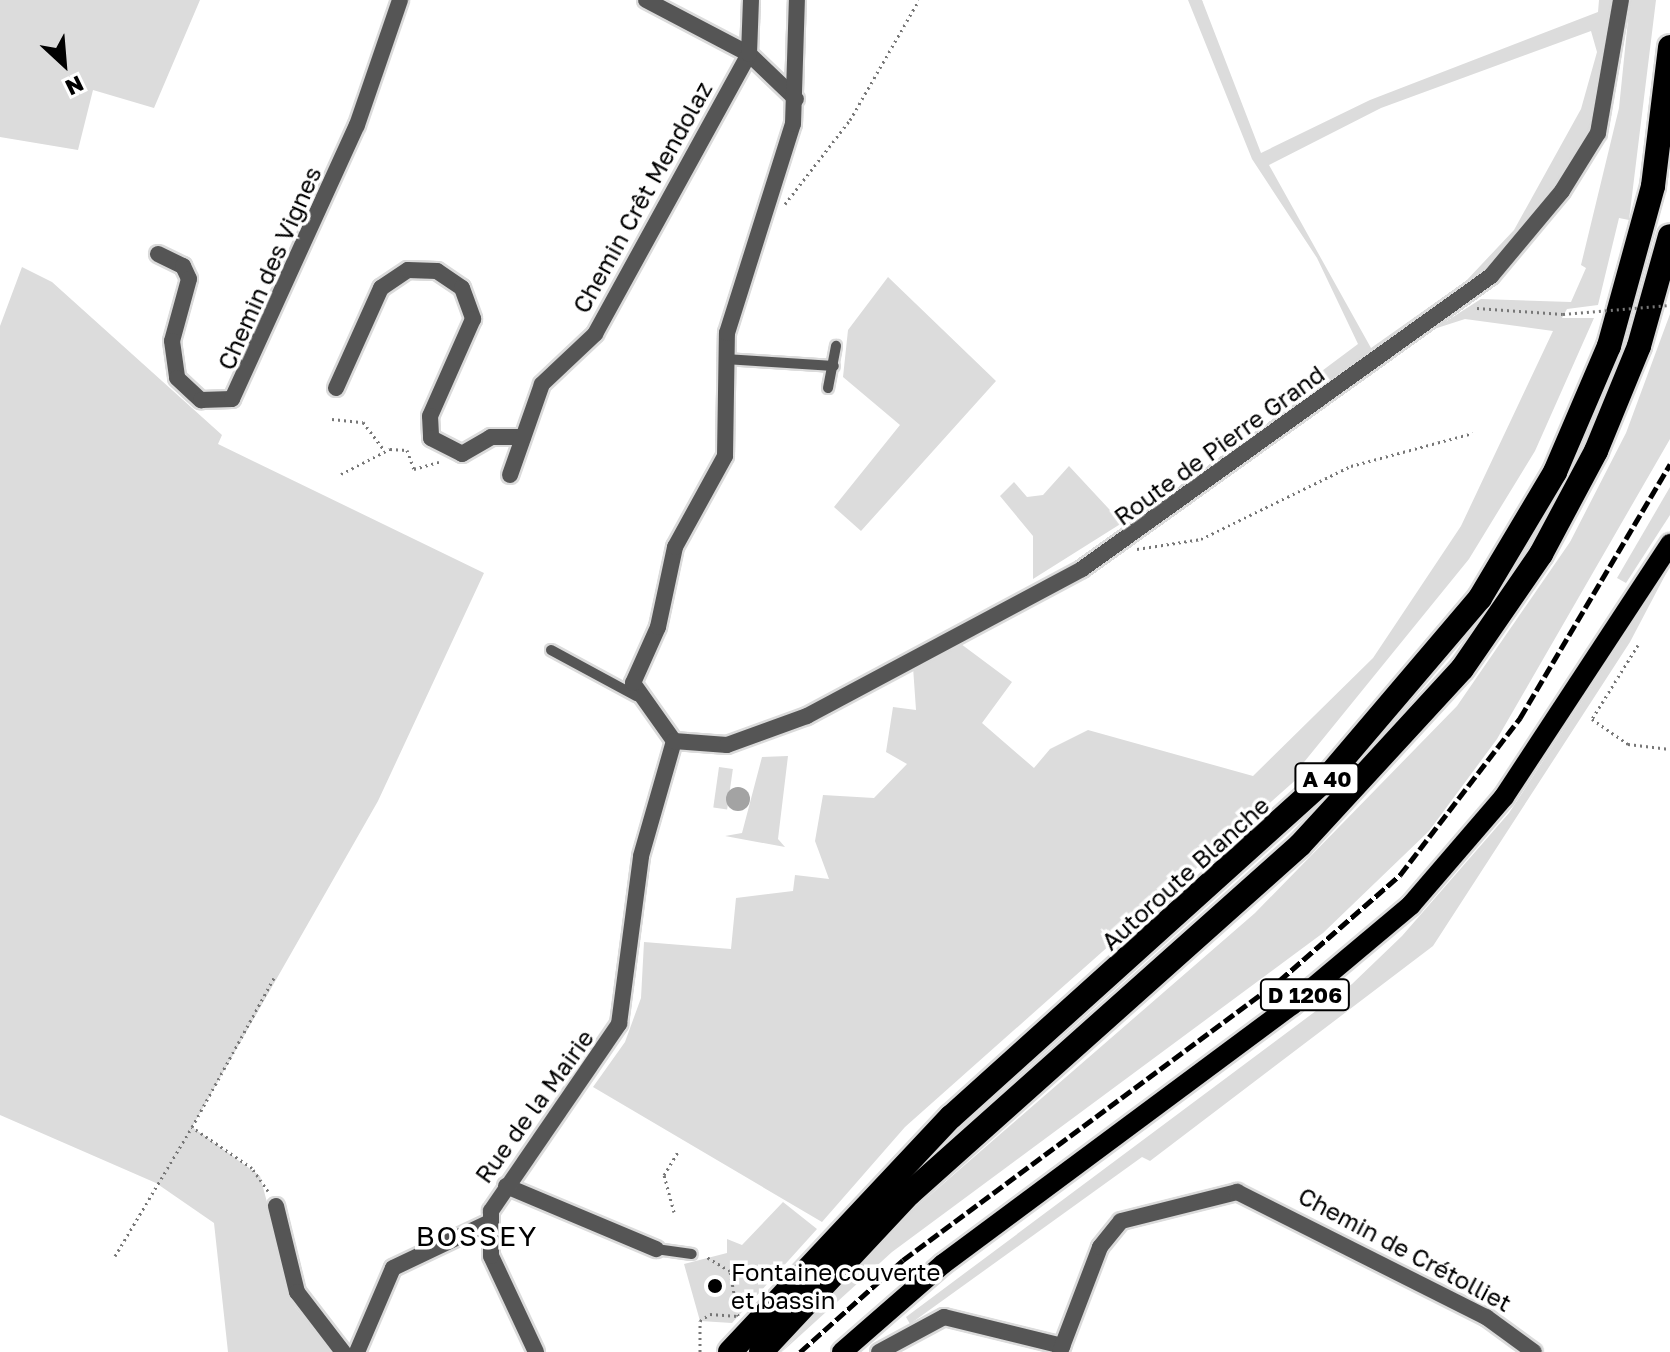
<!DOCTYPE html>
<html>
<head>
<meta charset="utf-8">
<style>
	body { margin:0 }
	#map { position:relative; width:1670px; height:1352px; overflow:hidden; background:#fff; font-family:"Golos Text",sans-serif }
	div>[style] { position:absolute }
	.green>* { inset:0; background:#dcdcdc; transform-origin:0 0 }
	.water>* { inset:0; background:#a3a3a3 }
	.round { border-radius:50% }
	.path>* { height:3px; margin-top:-1.5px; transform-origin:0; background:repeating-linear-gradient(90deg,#777 0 2px,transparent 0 6px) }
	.roads { filter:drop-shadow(2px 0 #dbdbdb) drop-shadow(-2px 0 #dbdbdb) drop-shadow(0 2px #dbdbdb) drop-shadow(0 -2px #dbdbdb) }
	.service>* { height:10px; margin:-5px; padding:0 5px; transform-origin:5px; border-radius:5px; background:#555 }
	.minor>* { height:16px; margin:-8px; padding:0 8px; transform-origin:8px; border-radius:8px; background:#555 }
	.tertiary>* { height:16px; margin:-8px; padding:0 8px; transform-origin:8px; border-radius:8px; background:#555 }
	.primary>* { height:20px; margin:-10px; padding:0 10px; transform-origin:10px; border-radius:10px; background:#000 }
	.motorway>* { height:24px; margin:-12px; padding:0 12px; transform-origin:12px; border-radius:12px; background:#000 }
	.rail>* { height:5px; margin-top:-2.5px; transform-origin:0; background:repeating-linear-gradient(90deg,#000 0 12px,transparent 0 16px) }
	.path-bridge>* { height:3px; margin-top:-1.5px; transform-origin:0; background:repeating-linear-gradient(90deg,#777 0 2px,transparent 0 6px) }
	.dots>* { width:22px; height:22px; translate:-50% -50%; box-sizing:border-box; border:4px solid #fff; border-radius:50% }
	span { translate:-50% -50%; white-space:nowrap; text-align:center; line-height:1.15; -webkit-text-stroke:7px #fff; paint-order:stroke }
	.shield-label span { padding:2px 6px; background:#fff; border:2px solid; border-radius:6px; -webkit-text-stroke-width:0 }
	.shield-label { font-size:22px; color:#000; font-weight:700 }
	.street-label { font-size:24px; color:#000 }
	.poi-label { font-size:24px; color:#000 }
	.left { translate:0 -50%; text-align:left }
	.quarter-label { font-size:28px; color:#000; letter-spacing:2px }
	.north { position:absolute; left:24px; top:24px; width:80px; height:80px; -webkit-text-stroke:6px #fff; paint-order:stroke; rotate:154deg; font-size:22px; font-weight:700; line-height:32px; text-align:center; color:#000 }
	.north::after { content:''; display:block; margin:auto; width:28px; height:36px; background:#000; clip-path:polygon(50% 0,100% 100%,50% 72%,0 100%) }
</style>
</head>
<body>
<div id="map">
	<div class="green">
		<div style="clip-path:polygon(0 0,200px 0,154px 108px,93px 90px,78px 150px,0 137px)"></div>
		<div style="clip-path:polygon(evenodd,1188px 0,1202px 0,1261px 153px,1370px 100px,1598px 12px,1599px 0,1613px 0,1592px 125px,1554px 188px,1474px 279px,1294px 406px,1287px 397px,1358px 344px,1317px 258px,1252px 159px,1188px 0,1591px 31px,1597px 52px,1581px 109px,1514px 230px,1466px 281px,1371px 348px,1269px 165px,1381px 108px,1591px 31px)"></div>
		<div style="clip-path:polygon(1630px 0,1656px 0,1629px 220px,1619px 218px,1598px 305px,1567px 309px,1562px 318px,1594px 318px,1535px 451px,1469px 559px,1296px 772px,1299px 777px,905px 1127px,822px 1222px,593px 1087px,625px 1042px,641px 998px,644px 942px,731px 949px,736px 898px,793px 891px,795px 875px,829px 879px,815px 841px,823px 795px,874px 798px,907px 764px,886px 752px,893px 707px,916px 710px,913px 667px,961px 644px,1012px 682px,982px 723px,1034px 768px,1050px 749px,1088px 730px,1253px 776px,1373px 658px,1461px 526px,1553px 331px,1465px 319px,1434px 329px,1481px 299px,1571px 302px,1586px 268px,1581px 265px,1619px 108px)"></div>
		<div style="clip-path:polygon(22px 267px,52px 282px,222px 435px,218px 444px,484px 573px,378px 801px,192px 1127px,260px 1176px,295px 1307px,332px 1352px,228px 1352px,214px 1223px,156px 1183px,0 1115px,0 326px)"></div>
		<div style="clip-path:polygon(888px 277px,996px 381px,861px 531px,834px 507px,900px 425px,843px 377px,848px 330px)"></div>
		<div style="clip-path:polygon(1670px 314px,1670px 439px,1497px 739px,1429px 831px,1323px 933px,892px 1252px,782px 1352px,891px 1229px,1255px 913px,1457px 706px,1570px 542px,1626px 433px)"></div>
		<div style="clip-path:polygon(1069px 466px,1122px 523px,1033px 579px,1033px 536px,1000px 496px,1014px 482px,1027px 497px,1043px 495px)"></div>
		<div style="clip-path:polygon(1670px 487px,1670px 515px,1626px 583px,1617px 578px)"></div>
		<div style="clip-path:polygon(1670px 566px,1630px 642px,1433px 946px,1150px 1161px,1142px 1157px,910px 1324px,906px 1317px,1352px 984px,1402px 936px,1509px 813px)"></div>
		<div style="clip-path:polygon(788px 756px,778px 839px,785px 847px,725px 836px,742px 833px,762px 757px)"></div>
		<div style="left:719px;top:767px;width:14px;height:41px;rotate:8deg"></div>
		<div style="clip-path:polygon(783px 1202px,817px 1229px,732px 1323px,700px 1321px,684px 1264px,727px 1253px,727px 1239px,742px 1245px)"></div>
	</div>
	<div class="water">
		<div class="round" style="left:726px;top:787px;width:24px;height:24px"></div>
	</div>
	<div class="path">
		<div style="left:785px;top:204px;width:106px;rotate:-52.3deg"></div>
		<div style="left:850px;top:120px;width:138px;rotate:-60.1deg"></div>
		<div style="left:1477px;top:308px;width:86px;rotate:4deg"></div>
		<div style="left:332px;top:419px;width:31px;rotate:6deg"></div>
		<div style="left:363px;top:422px;width:36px;rotate:53deg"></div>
		<div style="left:341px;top:474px;width:55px;rotate:-27deg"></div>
		<div style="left:390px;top:449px;width:17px;rotate:3deg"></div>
		<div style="left:407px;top:450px;width:20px;rotate:70deg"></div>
		<div style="left:414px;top:469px;width:26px;rotate:-16deg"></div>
		<div style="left:1137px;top:549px;width:65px;rotate:-8.9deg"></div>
		<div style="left:1201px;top:539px;width:167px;rotate:-26deg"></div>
		<div style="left:1351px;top:466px;width:126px;rotate:-15.1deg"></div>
		<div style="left:1638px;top:645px;width:87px;rotate:121.9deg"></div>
		<div style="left:1592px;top:719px;width:44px;rotate:34.8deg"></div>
		<div style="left:1628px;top:744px;width:42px;rotate:6.8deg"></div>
		<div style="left:268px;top:1191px;width:28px;rotate:-125deg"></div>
		<div style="left:252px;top:1168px;width:73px;rotate:-145.7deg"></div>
		<div style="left:192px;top:1127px;width:170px;rotate:-61.2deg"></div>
		<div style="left:674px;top:1212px;width:38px;rotate:-105deg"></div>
		<div style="left:664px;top:1175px;width:29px;rotate:-59deg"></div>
		<div style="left:115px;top:1256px;width:150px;rotate:-59.2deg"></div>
		<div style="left:700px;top:1352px;width:31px;rotate:-90deg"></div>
		<div style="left:700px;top:1321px;width:12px;rotate:-35deg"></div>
		<div style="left:710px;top:1314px;width:28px;rotate:4deg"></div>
		<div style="left:738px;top:1316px;width:46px;rotate:-100.1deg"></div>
		<div style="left:730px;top:1271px;width:29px;rotate:-149deg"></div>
	</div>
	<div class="roads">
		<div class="service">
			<div style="left:725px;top:359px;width:109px;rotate:3.7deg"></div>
			<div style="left:828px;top:388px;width:43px;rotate:-79.2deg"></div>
			<div style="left:551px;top:650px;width:97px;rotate:28.4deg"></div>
			<div style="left:656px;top:1249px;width:36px;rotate:8deg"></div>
		</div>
		<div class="minor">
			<div style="left:646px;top:0;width:116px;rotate:27.7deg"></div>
			<div style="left:749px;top:54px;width:65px;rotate:43.8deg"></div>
			<div style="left:158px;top:254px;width:28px;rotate:26deg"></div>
			<div style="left:183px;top:266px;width:14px;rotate:65deg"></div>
			<div style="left:189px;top:279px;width:64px;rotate:105.3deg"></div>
			<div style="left:172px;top:341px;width:37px;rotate:82deg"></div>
			<div style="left:177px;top:378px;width:33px;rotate:43deg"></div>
			<div style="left:201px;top:400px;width:31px;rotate:-2deg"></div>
			<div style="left:232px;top:399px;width:301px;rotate:-65.5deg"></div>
			<div style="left:357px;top:125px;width:132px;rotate:-71deg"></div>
			<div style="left:336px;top:388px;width:110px;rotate:-65.8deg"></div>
			<div style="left:381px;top:288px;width:32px;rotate:-34deg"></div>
			<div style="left:408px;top:270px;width:29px;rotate:2deg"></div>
			<div style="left:437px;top:271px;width:30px;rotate:34deg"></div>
			<div style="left:462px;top:288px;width:33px;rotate:70deg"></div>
			<div style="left:473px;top:319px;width:106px;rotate:113.9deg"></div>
			<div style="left:430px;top:416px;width:22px;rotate:87deg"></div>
			<div style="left:431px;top:438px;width:35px;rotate:27deg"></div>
			<div style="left:462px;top:454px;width:34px;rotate:-30deg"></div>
			<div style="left:491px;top:437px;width:32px"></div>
			<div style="left:510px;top:475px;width:96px;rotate:-70.6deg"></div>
			<div style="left:542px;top:384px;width:73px;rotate:-43.3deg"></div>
			<div style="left:595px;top:334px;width:320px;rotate:-61.2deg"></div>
			<div style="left:749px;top:54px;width:54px;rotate:-87.9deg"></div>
			<div style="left:674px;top:741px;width:71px;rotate:-125.3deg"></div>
			<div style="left:633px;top:683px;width:61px;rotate:-65.9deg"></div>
			<div style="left:658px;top:627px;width:82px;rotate:-78deg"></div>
			<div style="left:675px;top:547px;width:104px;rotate:-61.2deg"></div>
			<div style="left:725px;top:456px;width:123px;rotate:-89.1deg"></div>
			<div style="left:727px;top:333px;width:219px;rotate:-72.5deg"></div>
			<div style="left:793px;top:124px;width:124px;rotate:-88.2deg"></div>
			<div style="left:506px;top:1186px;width:163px;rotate:22.8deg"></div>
			<div style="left:276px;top:1206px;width:89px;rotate:76.3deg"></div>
			<div style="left:297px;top:1292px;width:76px;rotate:52.5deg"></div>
			<div style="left:357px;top:1352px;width:91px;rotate:-66.8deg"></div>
			<div style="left:393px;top:1268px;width:107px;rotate:-25.4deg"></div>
			<div style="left:879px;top:1352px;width:74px;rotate:-28.3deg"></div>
			<div style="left:944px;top:1317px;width:122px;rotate:13.8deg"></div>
			<div style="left:1060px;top:1352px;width:112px;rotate:-69.1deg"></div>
			<div style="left:1100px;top:1247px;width:33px;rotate:-51deg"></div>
			<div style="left:1121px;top:1221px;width:120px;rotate:-14deg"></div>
			<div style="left:1237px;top:1192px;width:279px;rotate:26.7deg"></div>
			<div style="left:1486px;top:1317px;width:59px;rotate:36.1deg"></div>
		</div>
		<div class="tertiary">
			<div style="left:536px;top:1352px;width:106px;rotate:-115.1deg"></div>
			<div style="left:491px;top:1256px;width:45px;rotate:-90deg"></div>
			<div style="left:491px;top:1211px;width:227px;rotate:-55.6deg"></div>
			<div style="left:619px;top:1024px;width:169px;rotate:-82.5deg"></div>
			<div style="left:641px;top:856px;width:120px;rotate:-74deg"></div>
			<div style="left:674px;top:741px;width:53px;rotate:4.3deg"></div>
			<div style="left:727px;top:745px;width:85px;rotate:-19.9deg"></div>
			<div style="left:807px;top:716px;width:312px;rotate:-28.1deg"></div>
			<div style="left:1082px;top:569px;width:503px;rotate:-35.62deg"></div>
			<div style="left:1491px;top:276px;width:111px;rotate:-50.1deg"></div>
			<div style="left:1562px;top:191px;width:68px;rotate:-58.2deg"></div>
			<div style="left:1598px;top:133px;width:135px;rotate:-80.2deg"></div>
		</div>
		<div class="primary">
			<div style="left:842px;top:1352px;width:134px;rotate:-41.1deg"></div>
			<div style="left:943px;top:1264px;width:435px;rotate:-36.6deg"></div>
			<div style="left:1292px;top:1005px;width:155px;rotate:-40deg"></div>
			<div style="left:1411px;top:905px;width:143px;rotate:-49.3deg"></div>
			<div style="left:1504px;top:797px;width:303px;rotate:-56.7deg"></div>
		</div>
		<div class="motorway">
			<div style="left:730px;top:1352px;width:323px;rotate:-46.8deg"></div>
			<div style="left:951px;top:1117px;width:505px;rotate:-42.03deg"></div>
			<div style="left:1326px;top:779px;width:238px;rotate:-49.6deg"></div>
			<div style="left:1480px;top:598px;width:147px;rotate:-59.2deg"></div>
			<div style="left:1555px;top:472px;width:137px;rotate:-66.8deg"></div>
			<div style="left:1609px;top:346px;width:166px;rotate:-74.6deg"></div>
			<div style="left:1653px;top:186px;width:140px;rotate:-83deg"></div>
			<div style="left:761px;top:1352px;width:216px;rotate:-46.9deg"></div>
			<div style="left:909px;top:1194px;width:524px;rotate:-41.75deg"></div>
			<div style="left:1300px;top:845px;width:239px;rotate:-47.4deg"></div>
			<div style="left:1462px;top:669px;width:140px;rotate:-55.5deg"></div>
			<div style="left:1541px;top:554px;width:117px;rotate:-61.9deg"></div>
			<div style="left:1596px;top:451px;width:113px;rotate:-67.7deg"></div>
			<div style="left:1639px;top:346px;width:114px;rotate:-74.3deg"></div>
		</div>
	</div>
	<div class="rail">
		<div style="left:800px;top:1352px;width:138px;rotate:-41.8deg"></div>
		<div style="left:903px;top:1260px;width:468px;rotate:-36.6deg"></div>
		<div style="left:1279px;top:981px;width:161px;rotate:-41.2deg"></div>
		<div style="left:1400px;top:875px;width:198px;rotate:-52.6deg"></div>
		<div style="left:1520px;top:718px;width:295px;rotate:-59.4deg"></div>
	</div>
	<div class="path-bridge">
		<div style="left:1563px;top:314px;width:107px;rotate:-4.8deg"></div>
	</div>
	<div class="dots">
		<div style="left:715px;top:1286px;background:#000"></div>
	</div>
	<div class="shield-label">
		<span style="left:1327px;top:779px">A 40</span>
		<span style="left:1305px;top:995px">D 1206</span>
	</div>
	<div class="street-label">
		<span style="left:642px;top:197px;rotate:-61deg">Chemin Crêt Mendolaz</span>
		<span style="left:269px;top:268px;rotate:-66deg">Chemin des Vignes</span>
		<span style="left:1219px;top:445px;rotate:-36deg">Route de Pierre Grand</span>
		<span style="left:1185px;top:873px;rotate:-42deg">Autoroute Blanche</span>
		<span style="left:534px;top:1106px;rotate:-54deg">Rue de la Mairie</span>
		<span style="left:1405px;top:1249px;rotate:28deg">Chemin de Crétolliet</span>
	</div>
	<div class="poi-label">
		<span class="left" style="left:731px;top:1286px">Fontaine couverte<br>et bassin</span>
	</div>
	<div class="quarter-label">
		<span style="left:477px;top:1236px">BOSSEY</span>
	</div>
	<div class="north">N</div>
</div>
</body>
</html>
